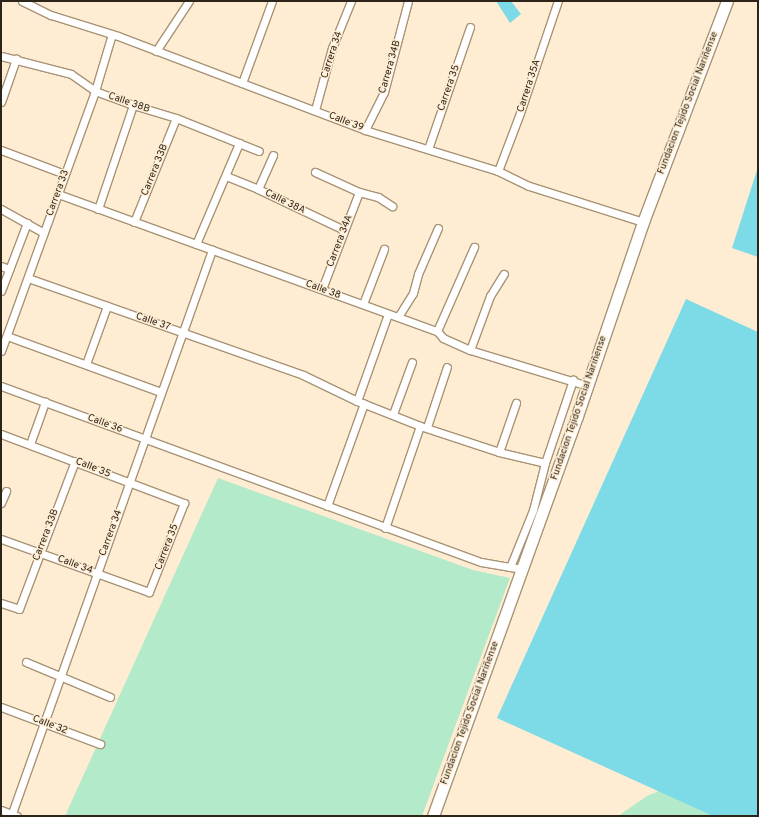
<!DOCTYPE html>
<html>
<head>
<meta charset="utf-8">
<style>
	body { margin:0 }
	#map { position:relative; width:759px; height:817px; overflow:hidden; background:#ffedd3; font-family:Overpass,sans-serif }
	div>[style] { position:absolute }
	.green>* { inset:0; background:#b3eac9 }
	.water>* { inset:0; background:#7ddbe7 }
	.roads { filter:drop-shadow(1px 0 #a89375) drop-shadow(-1px 0 #a89375) drop-shadow(0 1px #a89375) drop-shadow(0 -1px #a89375) }
	.street>* { height:7px; margin:-3.5px; padding:0 3.5px; transform-origin:3.5px; border-radius:3.5px; background:#fff }
	.primary>* { height:11px; margin:-5.5px; padding:0 5.5px; transform-origin:5.5px; border-radius:5.5px; background:#fff }
	span { translate:-50% -50%; white-space:nowrap; text-align:center; line-height:1.15; -webkit-text-stroke:3px #ffedd3; paint-order:stroke }
	.street-label { font-size:10px; color:#2d2519 }
	.frame { position:absolute; inset:0; border:2px solid #2d2519; pointer-events:none }
</style>
</head>
<body>
<div id="map">
	<div class="green">
		<div style="clip-path:polygon(218px 478px,473px 570px,510px 578px,422px 816px,65px 816px)"></div>
		<div style="clip-path:polygon(666px 788px,718px 816px,618px 816px,647px 796px)"></div>
	</div>
	<div class="water">
		<div style="clip-path:polygon(496px 1px,511px 1px,521px 14px,510px 23px)"></div>
		<div style="clip-path:polygon(758px 167px,758px 257px,732px 248px)"></div>
		<div style="clip-path:polygon(686px 299px,758px 332px,758px 816px,713px 816px,497px 718px)"></div>
	</div>
	<div class="roads">
		<div class="street">
			<div style="left:22px;top:1px;width:32px;rotate:26deg"></div>
			<div style="left:51px;top:15px;width:70px;rotate:17.4deg"></div>
			<div style="left:118px;top:36px;width:264px;rotate:20.8deg"></div>
			<div style="left:365px;top:130px;width:139px;rotate:17.1deg"></div>
			<div style="left:498px;top:171px;width:34px;rotate:26deg"></div>
			<div style="left:529px;top:186px;width:120px;rotate:17.5deg"></div>
			<div style="left:156px;top:51px;width:60px;rotate:-56.6deg"></div>
			<div style="left:1px;top:56px;width:72px;rotate:14.4deg"></div>
			<div style="left:71px;top:74px;width:29px;rotate:35deg"></div>
			<div style="left:95px;top:91px;width:40px;rotate:20.2deg"></div>
			<div style="left:133px;top:105px;width:45px;rotate:16.8deg"></div>
			<div style="left:176px;top:118px;width:89px;rotate:21.7deg"></div>
			<div style="left:242px;top:83px;width:87px;rotate:-69.9deg"></div>
			<div style="left:1px;top:102px;width:46px;rotate:-70.8deg"></div>
			<div style="left:315px;top:110px;width:64px;rotate:-74.7deg"></div>
			<div style="left:332px;top:48px;width:51px;rotate:-68deg"></div>
			<div style="left:365px;top:130px;width:42px;rotate:-63.4deg"></div>
			<div style="left:384px;top:92px;width:94px;rotate:-75.2deg"></div>
			<div style="left:428px;top:149px;width:129px;rotate:-71deg"></div>
			<div style="left:1px;top:150px;width:68px;rotate:20.6deg"></div>
			<div style="left:498px;top:171px;width:62px;rotate:-69.2deg"></div>
			<div style="left:520px;top:113px;width:118px;rotate:-71.3deg"></div>
			<div style="left:315px;top:172px;width:48px;rotate:24.4deg"></div>
			<div style="left:359px;top:192px;width:20px;rotate:15deg"></div>
			<div style="left:378px;top:197px;width:17px;rotate:33deg"></div>
			<div style="left:226px;top:176px;width:35px;rotate:22deg"></div>
			<div style="left:258px;top:189px;width:95px;rotate:25.5deg"></div>
			<div style="left:258px;top:189px;width:37px;rotate:-66deg"></div>
			<div style="left:58px;top:194px;width:403px;rotate:19.9deg"></div>
			<div style="left:437px;top:331px;width:9px;rotate:49deg"></div>
			<div style="left:443px;top:338px;width:30px;rotate:24deg"></div>
			<div style="left:470px;top:350px;width:123px;rotate:17deg"></div>
			<div style="left:1px;top:209px;width:49px;rotate:29.2deg"></div>
			<div style="left:98px;top:209px;width:110px;rotate:-71.4deg"></div>
			<div style="left:134px;top:222px;width:112px;rotate:-68deg"></div>
			<div style="left:196px;top:244px;width:110px;rotate:-66.9deg"></div>
			<div style="left:1px;top:266px;width:9px;rotate:21deg"></div>
			<div style="left:28px;top:278px;width:292px;rotate:19.4deg"></div>
			<div style="left:303px;top:375px;width:60px;rotate:25.7deg"></div>
			<div style="left:357px;top:401px;width:68px;rotate:21.6deg"></div>
			<div style="left:420px;top:426px;width:83px;rotate:18.2deg"></div>
			<div style="left:499px;top:452px;width:47px;rotate:13.4deg"></div>
			<div style="left:322px;top:289px;width:104px;rotate:-69.1deg"></div>
			<div style="left:1px;top:291px;width:73px;rotate:-69.1deg"></div>
			<div style="left:363px;top:304px;width:59px;rotate:-69.1deg"></div>
			<div style="left:398px;top:317px;width:28px;rotate:-58deg"></div>
			<div style="left:413px;top:293px;width:20px;rotate:-75deg"></div>
			<div style="left:418px;top:274px;width:50px;rotate:-66.5deg"></div>
			<div style="left:437px;top:331px;width:92px;rotate:-66.2deg"></div>
			<div style="left:7px;top:336px;width:164px;rotate:20deg"></div>
			<div style="left:470px;top:350px;width:58px;rotate:-69.7deg"></div>
			<div style="left:490px;top:296px;width:26px;rotate:-58deg"></div>
			<div style="left:1px;top:351px;width:276px;rotate:-70.1deg"></div>
			<div style="left:95px;top:91px;width:59px;rotate:-73.4deg"></div>
			<div style="left:86px;top:364px;width:62px;rotate:-70.1deg"></div>
			<div style="left:1px;top:386px;width:511px;rotate:20.14deg"></div>
			<div style="left:481px;top:562px;width:42px;rotate:9.7deg"></div>
			<div style="left:357px;top:401px;width:92px;rotate:-70.4deg"></div>
			<div style="left:393px;top:414px;width:55px;rotate:-69.9deg"></div>
			<div style="left:427px;top:427px;width:63px;rotate:-71.6deg"></div>
			<div style="left:1px;top:434px;width:196px;rotate:20.7deg"></div>
			<div style="left:184px;top:503px;width:96px;rotate:111.5deg"></div>
			<div style="left:149px;top:592px;width:157px;rotate:-160.3deg"></div>
			<div style="left:30px;top:444px;width:45px;rotate:-70.3deg"></div>
			<div style="left:499px;top:452px;width:52px;rotate:-70.9deg"></div>
			<div style="left:1px;top:503px;width:13px;rotate:-67deg"></div>
			<div style="left:327px;top:506px;width:109px;rotate:-70.2deg"></div>
			<div style="left:385px;top:528px;width:108px;rotate:-71.1deg"></div>
			<div style="left:510px;top:567px;width:61px;rotate:-68deg"></div>
			<div style="left:533px;top:510px;width:49px;rotate:-75.7deg"></div>
			<div style="left:545px;top:463px;width:88px;rotate:-71.4deg"></div>
			<div style="left:1px;top:603px;width:19px;rotate:18deg"></div>
			<div style="left:19px;top:609px;width:158px;rotate:-69.3deg"></div>
			<div style="left:26px;top:662px;width:91px;rotate:22.6deg"></div>
			<div style="left:1px;top:707px;width:106px;rotate:20.5deg"></div>
			<div style="left:1px;top:810px;width:17px;rotate:21deg"></div>
			<div style="left:11px;top:816px;width:601px;rotate:-70.45deg"></div>
		</div>
		<div class="primary">
			<div style="left:433px;top:816px;width:425px;rotate:-70.2deg"></div>
			<div style="left:577px;top:416px;width:205px;rotate:-71.2deg"></div>
			<div style="left:643px;top:222px;width:236px;rotate:-69.2deg"></div>
		</div>
	</div>
	<div class="street-label">
		<span style="left:332px;top:55px;rotate:-72deg">Carrera 34</span>
		<span style="left:390px;top:67px;rotate:-74deg">Carrera 34B</span>
		<span style="left:529px;top:86px;rotate:-72deg">Carrera 35A</span>
		<span style="left:449px;top:88px;rotate:-71deg">Carrera 35</span>
		<span style="left:129px;top:103px;rotate:19deg">Calle 38B</span>
		<span style="left:688px;top:103px;rotate:-69deg">Fundacion Tejido Social Nariñense</span>
		<span style="left:346px;top:122px;rotate:21deg">Calle 39</span>
		<span style="left:155px;top:170px;rotate:-68deg">Carrera 33B</span>
		<span style="left:58px;top:193px;rotate:-70deg">Carrera 33</span>
		<span style="left:285px;top:202px;rotate:26deg">Calle 38A</span>
		<span style="left:340px;top:241px;rotate:-69deg">Carrera 34A</span>
		<span style="left:323px;top:290px;rotate:20deg">Calle 38</span>
		<span style="left:153px;top:322px;rotate:19deg">Calle 37</span>
		<span style="left:579px;top:408px;rotate:-71deg">Fundacion Tejido Social Nariñense</span>
		<span style="left:105px;top:424px;rotate:20deg">Calle 36</span>
		<span style="left:93px;top:468px;rotate:22deg">Calle 35</span>
		<span style="left:111px;top:533px;rotate:-70deg">Carrera 34</span>
		<span style="left:46px;top:535px;rotate:-69deg">Carrera 33B</span>
		<span style="left:167px;top:547px;rotate:-69deg">Carrera 35</span>
		<span style="left:75px;top:565px;rotate:20deg">Calle 34</span>
		<span style="left:470px;top:713px;rotate:-70deg">Fundacion Tejido Social Nariñense</span>
		<span style="left:50px;top:725px;rotate:21deg">Calle 32</span>
	</div>
	<div class="frame"></div>
</div>
</body>
</html>
